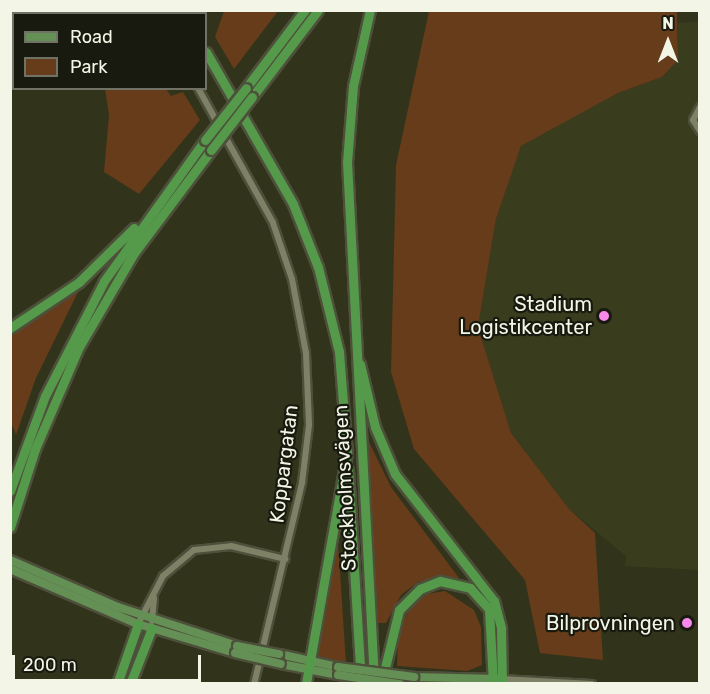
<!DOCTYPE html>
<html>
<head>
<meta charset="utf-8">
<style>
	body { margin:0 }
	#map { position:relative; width:710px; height:694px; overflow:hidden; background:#31331b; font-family:Rubik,sans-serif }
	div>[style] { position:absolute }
	.built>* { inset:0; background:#3a3d1d }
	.green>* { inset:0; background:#663c1a }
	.roads { filter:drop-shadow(2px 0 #4d503a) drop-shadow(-2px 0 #4d503a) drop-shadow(0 2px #4d503a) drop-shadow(0 -2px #4d503a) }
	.minor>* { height:4.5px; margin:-2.25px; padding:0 2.25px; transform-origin:2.25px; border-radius:2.25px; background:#7e8165 }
	.tertiary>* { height:6px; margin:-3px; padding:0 3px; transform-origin:3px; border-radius:3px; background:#7e8165 }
	.primary>* { height:8px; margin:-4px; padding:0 4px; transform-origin:4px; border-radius:4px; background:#659055 }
	.motorway>* { height:9px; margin:-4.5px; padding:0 4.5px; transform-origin:4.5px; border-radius:4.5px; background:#559a4b }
	.bridges { filter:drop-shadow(2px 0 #4d503a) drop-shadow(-2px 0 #4d503a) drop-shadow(0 2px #4d503a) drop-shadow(0 -2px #4d503a) }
	.primary-bridge>* { height:8px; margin:-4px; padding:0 4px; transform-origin:4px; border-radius:4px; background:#659055 }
	.motorway-bridge>* { height:9px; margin:-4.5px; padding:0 4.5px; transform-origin:4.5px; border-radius:4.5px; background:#559a4b }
	.dots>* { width:16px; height:16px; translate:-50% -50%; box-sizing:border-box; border:3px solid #191a0f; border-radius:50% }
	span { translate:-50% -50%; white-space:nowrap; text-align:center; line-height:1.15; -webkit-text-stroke:4.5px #191a0f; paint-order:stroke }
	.poi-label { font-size:20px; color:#f3f6e6 }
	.right { translate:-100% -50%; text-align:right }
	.street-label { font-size:20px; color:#f3f6e6 }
	.frame { position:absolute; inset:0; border:12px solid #f3f6e6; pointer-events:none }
	.legend { position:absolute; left:12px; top:12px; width:195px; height:78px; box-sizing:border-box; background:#191a0f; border:2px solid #707265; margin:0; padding:8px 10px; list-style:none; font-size:18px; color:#f3f6e6 }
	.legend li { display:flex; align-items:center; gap:12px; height:30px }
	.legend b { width:30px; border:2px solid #707265 }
	.north { position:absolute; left:638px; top:12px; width:60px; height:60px; -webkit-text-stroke:4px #191a0f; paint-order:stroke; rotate:0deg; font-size:16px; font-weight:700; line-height:24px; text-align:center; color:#f3f6e6 }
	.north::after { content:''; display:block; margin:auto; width:21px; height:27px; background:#f3f6e6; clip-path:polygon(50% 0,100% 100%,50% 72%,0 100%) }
	.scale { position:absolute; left:12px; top:655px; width:189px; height:27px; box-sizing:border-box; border:3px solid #f3f6e6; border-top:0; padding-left:8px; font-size:18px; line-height:21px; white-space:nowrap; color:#f3f6e6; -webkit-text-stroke:4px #191a0f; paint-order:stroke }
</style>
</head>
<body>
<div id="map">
	<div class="built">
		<div style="clip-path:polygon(699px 21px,699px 570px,625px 566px,626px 556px,569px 509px,511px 433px,478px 327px,496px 219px,521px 146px,618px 93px,662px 77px,678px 60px,678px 23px)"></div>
	</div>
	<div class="green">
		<div style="clip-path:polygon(224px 11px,278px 11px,234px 69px,215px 37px)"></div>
		<div style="clip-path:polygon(429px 11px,677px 11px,678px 60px,662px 77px,618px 93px,521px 146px,496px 219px,478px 327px,511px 433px,569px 509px,595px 533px,603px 660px,540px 653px,525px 580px,414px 449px,391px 372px,396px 165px)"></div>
		<div style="clip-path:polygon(105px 89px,166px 89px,171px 96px,183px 92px,200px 120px,139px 194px,104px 172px,109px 115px)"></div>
		<div style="clip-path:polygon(78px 292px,36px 378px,16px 435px,11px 422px,11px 335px)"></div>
		<div style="clip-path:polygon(366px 436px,391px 487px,459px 578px,418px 582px,401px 595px,386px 623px,375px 623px)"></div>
		<div style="clip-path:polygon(338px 541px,346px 663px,317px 657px)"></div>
		<div style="clip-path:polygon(445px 591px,474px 610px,481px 627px,482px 665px,467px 671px,397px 666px,398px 631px,410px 608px,427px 594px)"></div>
	</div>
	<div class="roads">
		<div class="minor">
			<div style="left:23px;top:10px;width:8px;rotate:30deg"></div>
		</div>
		<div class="tertiary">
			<div style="left:157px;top:10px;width:4px;rotate:76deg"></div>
			<div style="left:198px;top:88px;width:154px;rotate:60.9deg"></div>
			<div style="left:273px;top:223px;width:59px;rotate:71.3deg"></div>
			<div style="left:292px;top:279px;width:75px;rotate:79.3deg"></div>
			<div style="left:306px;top:353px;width:72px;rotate:87.6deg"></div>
			<div style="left:309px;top:425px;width:58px;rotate:96.9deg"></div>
			<div style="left:302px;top:483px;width:207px;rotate:103.4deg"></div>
			<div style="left:700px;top:107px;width:15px;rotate:118deg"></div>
			<div style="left:693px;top:120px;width:13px;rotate:58deg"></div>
			<div style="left:152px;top:621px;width:23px;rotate:-85deg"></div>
			<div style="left:138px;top:624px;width:54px;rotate:-62.5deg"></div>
			<div style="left:163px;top:576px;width:40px;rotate:-40deg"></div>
			<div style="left:194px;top:550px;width:37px;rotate:-6deg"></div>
			<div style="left:231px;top:546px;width:56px;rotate:13.5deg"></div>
			<div style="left:502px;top:679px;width:90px;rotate:3.2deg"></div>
		</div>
		<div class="primary">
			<div style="left:10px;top:560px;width:118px;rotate:23.5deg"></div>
			<div style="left:118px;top:607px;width:125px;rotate:18.1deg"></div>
			<div style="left:10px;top:569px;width:139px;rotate:23.3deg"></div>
			<div style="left:138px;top:624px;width:101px;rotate:16.6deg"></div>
			<div style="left:279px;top:654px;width:60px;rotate:12.4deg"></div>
			<div style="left:281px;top:664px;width:58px;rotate:10.9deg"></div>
			<div style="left:414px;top:677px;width:84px;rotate:1.4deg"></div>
		</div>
		<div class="motorway">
			<div style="left:191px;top:10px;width:4px;rotate:76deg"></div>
			<div style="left:370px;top:10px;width:78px;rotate:102.6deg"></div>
			<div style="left:353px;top:86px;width:76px;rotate:94.5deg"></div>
			<div style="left:347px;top:162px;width:519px;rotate:87.02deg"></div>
			<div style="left:206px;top:52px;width:175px;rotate:60.2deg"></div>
			<div style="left:293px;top:204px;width:68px;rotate:68.4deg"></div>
			<div style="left:318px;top:267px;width:88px;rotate:76.1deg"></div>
			<div style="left:339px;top:352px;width:101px;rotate:85.5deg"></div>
			<div style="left:347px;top:453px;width:235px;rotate:100.1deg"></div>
			<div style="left:246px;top:88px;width:98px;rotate:-52.9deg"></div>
			<div style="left:252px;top:97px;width:109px;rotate:-52.8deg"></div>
			<div style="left:10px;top:328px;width:83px;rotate:-33.7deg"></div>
			<div style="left:79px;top:282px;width:77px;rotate:-44.5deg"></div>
			<div style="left:360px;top:364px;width:65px;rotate:76.6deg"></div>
			<div style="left:375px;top:427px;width:51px;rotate:66.9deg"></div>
			<div style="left:395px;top:474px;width:161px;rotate:52.1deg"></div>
			<div style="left:494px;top:601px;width:28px;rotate:75deg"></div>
			<div style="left:501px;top:628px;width:56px;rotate:89deg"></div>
			<div style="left:348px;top:470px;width:214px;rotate:86.5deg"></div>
			<div style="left:10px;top:491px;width:101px;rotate:-69.8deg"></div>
			<div style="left:45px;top:396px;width:129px;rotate:-62.8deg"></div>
			<div style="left:104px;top:281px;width:173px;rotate:-54.4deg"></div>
			<div style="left:10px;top:527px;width:82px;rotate:-72.2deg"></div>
			<div style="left:35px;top:449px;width:111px;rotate:-66.7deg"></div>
			<div style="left:79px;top:347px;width:109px;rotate:-59.7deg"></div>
			<div style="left:134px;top:253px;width:129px;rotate:-53.2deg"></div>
			<div style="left:117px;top:684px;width:64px;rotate:-70.7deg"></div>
			<div style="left:130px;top:684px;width:60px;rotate:-68.6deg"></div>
			<div style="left:381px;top:684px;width:76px;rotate:-76.3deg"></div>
			<div style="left:399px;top:610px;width:30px;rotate:-45deg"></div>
			<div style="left:420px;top:589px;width:22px;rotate:-22deg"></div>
			<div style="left:440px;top:581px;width:31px;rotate:13deg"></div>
			<div style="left:470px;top:588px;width:28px;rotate:48deg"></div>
			<div style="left:489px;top:609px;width:75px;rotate:86.9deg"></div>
		</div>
	</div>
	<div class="bridges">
		<div class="primary-bridge">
			<div style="left:237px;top:646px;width:43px;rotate:10.8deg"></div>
			<div style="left:235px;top:653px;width:47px;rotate:13.4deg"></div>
			<div style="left:338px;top:667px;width:77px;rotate:7.5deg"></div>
			<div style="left:338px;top:675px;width:63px;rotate:8.3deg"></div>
		</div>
		<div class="motorway-bridge">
			<div style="left:205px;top:140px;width:66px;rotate:-51.7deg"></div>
			<div style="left:211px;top:150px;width:67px;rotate:-52.3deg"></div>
		</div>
	</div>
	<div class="dots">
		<div style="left:604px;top:316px;background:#f888ea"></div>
		<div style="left:687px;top:623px;background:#f888ea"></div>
	</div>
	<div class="poi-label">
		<span class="right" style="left:592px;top:316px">Stadium<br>Logistikcenter</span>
		<span class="right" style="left:675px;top:623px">Bilprovningen</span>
	</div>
	<div class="street-label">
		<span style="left:284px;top:464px;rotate:-83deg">Koppargatan</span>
		<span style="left:345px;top:488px;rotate:-93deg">Stockholmsvägen</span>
	</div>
	<div class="frame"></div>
	<ul class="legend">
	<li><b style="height:8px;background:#659055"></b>Road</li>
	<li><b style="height:16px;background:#663c1a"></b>Park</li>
	</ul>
	<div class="north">N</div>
	<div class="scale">200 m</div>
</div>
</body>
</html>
